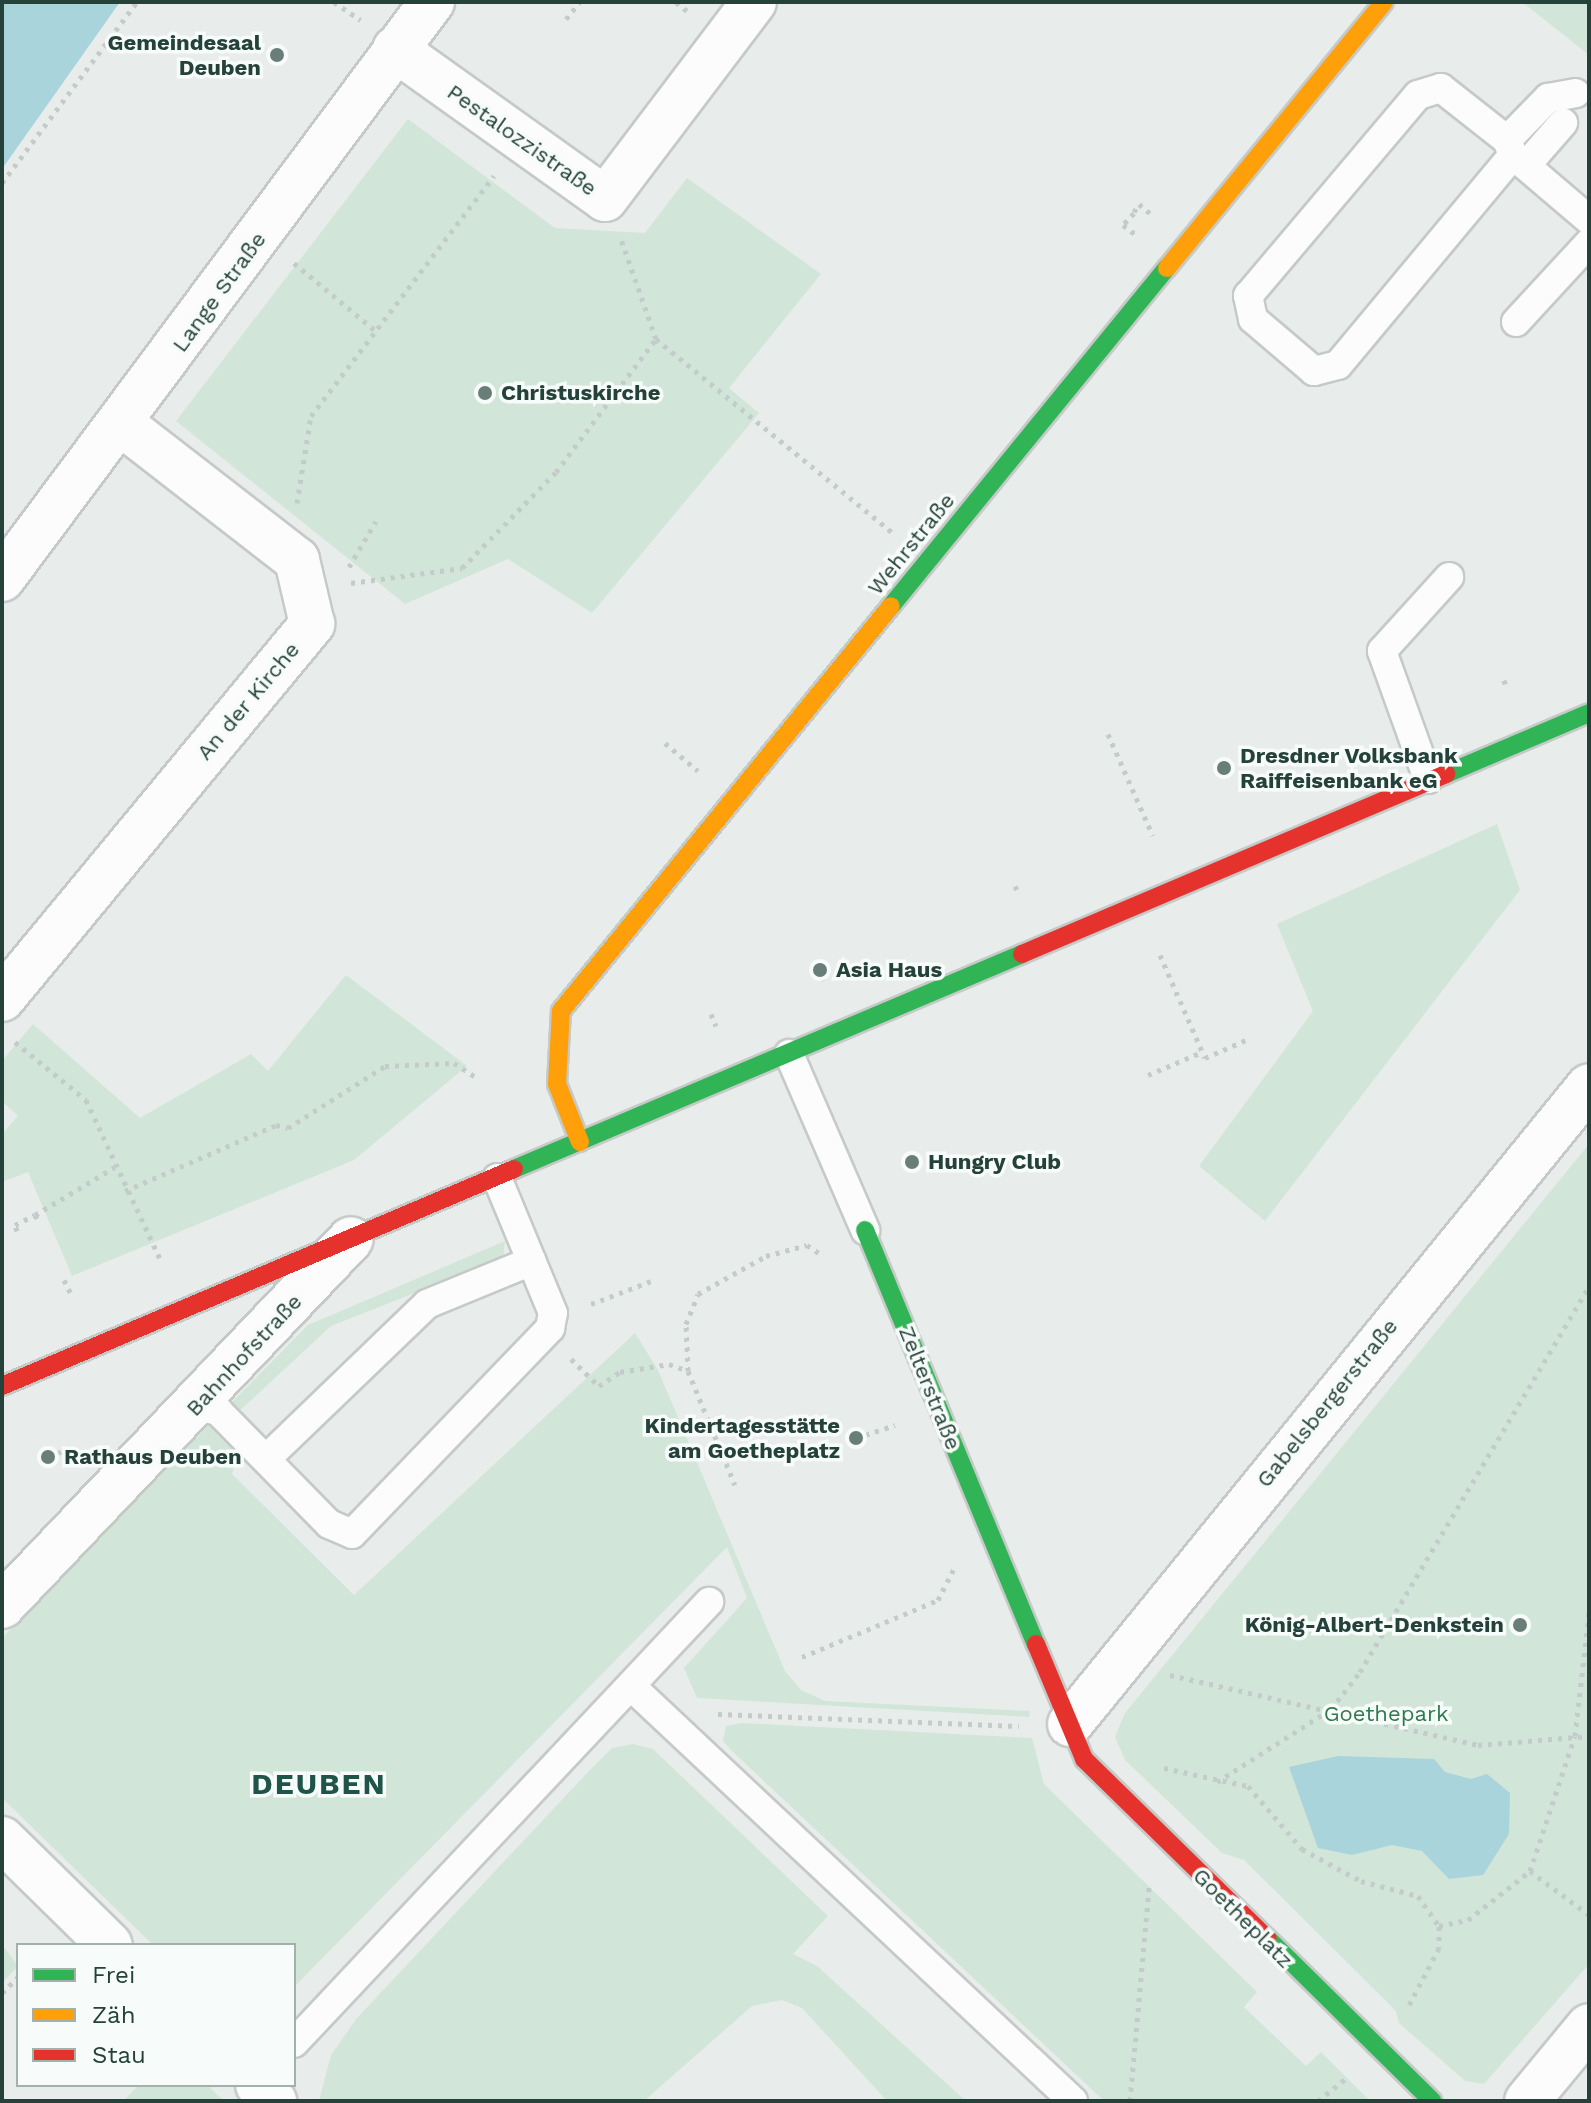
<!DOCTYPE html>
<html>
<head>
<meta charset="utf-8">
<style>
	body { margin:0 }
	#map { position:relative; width:1591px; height:2103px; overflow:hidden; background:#e8edeb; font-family:"Work Sans",sans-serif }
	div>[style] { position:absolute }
	.green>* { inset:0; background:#d1e6d8 }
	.water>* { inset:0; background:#a9d4db }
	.path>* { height:5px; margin-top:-2.5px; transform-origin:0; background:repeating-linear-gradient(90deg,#c3ccca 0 4px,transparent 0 10px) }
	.roads { filter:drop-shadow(2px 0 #c5cac8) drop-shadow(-2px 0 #c5cac8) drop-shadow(0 2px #c5cac8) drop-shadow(0 -2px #c5cac8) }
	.lane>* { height:28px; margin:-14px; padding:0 14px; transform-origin:14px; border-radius:14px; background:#fcfcfc }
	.street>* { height:44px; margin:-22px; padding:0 22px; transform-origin:22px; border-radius:22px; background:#fcfcfc }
	.fast>* { height:18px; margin:-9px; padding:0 9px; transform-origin:9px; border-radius:9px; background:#30b455 }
	.slow>* { height:18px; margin:-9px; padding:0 9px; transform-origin:9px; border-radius:9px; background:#ff9f0a }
	.jam>* { height:18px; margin:-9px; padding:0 9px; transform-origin:9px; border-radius:9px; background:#e5322d }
	.dots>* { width:22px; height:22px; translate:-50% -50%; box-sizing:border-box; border:4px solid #f7fbf9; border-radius:50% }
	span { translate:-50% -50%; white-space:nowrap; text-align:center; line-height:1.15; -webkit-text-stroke:7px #f7fbf9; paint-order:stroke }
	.poi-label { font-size:22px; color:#24423a; font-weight:700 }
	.right { translate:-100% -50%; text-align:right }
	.left { translate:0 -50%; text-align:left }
	.street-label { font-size:22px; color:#24423a }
	.park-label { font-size:22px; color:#2d7a4b }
	.district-label { font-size:30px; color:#1f5548; font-weight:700; letter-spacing:2px }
	.frame { position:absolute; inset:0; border:4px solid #24423a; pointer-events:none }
	.legend { position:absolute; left:16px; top:1943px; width:280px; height:144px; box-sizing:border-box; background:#f7fbf9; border:2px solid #a3b1ad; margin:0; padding:10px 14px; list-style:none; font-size:24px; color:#24423a }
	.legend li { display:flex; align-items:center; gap:16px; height:40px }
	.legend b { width:40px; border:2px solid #a3b1ad }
</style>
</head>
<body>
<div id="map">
	<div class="green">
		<div style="clip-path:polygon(1522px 2px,1589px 2px,1589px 55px)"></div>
		<div style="clip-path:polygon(408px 119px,555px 228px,645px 233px,687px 178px,821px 274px,729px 388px,759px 413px,592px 613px,508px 559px,405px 604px,176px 421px)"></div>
		<div style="clip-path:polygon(1497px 824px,1520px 890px,1265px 1221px,1199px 1166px,1313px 1011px,1277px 924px)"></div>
		<div style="clip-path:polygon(346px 975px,467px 1066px,354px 1160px,72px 1276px,28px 1172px,2px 1182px,2px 1134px,18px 1116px,2px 1101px,2px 1061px,33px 1024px,140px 1118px,251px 1054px,268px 1071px)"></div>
		<div style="clip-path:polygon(1589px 1144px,1589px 1964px,1484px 2084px,1465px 2081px,1399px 2023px,1396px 2011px,1244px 1860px,1222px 1853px,1125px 1760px,1115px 1737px,1125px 1713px)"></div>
		<div style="clip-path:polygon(505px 1241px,503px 1258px,331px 1326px,235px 1415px,228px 1406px,308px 1325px)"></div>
		<div style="clip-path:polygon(635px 1333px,658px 1370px,785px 1671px,801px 1690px,825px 1701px,1030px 1711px,1029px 1717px,697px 1698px,684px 1668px,747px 1598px,727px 1547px,294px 1987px,294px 1945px,153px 1945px,2px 1798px,2px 1638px,209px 1425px,237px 1455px,232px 1474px,354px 1595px)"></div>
		<div style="clip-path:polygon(742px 1723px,1032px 1738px,1044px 1784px,1257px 1992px,1244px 2007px,1306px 2066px,1321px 2052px,1370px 2101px,1104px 2101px,731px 1750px,723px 1741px,726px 1726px)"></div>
		<div style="clip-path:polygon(633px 1744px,653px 1749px,828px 1916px,793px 1954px,817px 1966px,966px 2101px,887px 2101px,802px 2008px,782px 2000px,752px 2006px,644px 2101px,319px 2101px,331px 2055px,357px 2018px,588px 1772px,612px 1748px)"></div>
		<div style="clip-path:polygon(5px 1948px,18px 1966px,2px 1983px,2px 1951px)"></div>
		<div style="clip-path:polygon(139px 2085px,207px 2085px,224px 2101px,123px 2101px)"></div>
	</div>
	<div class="water">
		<div style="clip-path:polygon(2px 2px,120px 2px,2px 169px)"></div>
		<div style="clip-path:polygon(1338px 1756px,1434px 1759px,1445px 1772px,1471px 1779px,1487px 1774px,1510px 1793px,1509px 1834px,1483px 1875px,1449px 1879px,1422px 1851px,1392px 1845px,1352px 1855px,1318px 1848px,1289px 1767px)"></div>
	</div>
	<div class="path">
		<div style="left:334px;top:2px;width:32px;rotate:34deg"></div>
		<div style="left:676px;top:2px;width:14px;rotate:39deg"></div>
		<div style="left:566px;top:19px;width:22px;rotate:-51deg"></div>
		<div style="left:2px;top:183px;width:226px;rotate:-53.3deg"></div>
		<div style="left:1134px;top:212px;width:9px;rotate:-58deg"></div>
		<div style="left:1139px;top:204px;width:17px;rotate:40deg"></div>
		<div style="left:1134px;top:213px;width:16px;rotate:133deg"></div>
		<div style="left:1123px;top:225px;width:15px;rotate:37deg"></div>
		<div style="left:294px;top:263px;width:107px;rotate:39.7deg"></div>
		<div style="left:656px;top:339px;width:306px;rotate:39.3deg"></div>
		<div style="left:297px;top:503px;width:88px;rotate:-80.9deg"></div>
		<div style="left:311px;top:416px;width:302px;rotate:-52.7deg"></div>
		<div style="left:349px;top:567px;width:53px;rotate:-59.6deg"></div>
		<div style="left:351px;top:583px;width:112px;rotate:-7.7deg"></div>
		<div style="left:462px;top:568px;width:134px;rotate:-45.6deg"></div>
		<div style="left:556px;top:472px;width:166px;rotate:-53.1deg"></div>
		<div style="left:656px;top:339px;width:106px;rotate:-109.3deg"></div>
		<div style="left:1504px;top:680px;width:6px;rotate:72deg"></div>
		<div style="left:1108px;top:734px;width:111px;rotate:66.2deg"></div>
		<div style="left:665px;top:743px;width:43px;rotate:40.3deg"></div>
		<div style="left:1015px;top:886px;width:9px;rotate:63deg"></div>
		<div style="left:1160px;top:955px;width:112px;rotate:66.4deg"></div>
		<div style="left:1205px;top:1058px;width:45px;rotate:-23.7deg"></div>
		<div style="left:820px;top:970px;width:11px;rotate:68deg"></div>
		<div style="left:711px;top:1014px;width:13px;rotate:67deg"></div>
		<div style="left:15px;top:1042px;width:92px;rotate:39.2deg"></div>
		<div style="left:86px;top:1100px;width:175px;rotate:65deg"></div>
		<div style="left:1148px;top:1075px;width:59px;rotate:-23.1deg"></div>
		<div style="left:125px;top:1191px;width:165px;rotate:-23.6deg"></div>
		<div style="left:276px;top:1125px;width:12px;rotate:14deg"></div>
		<div style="left:288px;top:1128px;width:115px;rotate:-32.6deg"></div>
		<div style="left:385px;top:1066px;width:69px;rotate:-2.5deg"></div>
		<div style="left:454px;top:1063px;width:27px;rotate:33deg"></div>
		<div style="left:35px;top:1215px;width:93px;rotate:-31deg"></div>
		<div style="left:17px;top:1231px;width:6px;rotate:-108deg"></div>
		<div style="left:15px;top:1225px;width:22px;rotate:-27deg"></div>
		<div style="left:35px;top:1215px;width:8px;rotate:60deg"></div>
		<div style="left:64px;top:1280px;width:16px;rotate:63deg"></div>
		<div style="left:591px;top:1304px;width:67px;rotate:-20.9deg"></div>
		<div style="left:571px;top:1359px;width:39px;rotate:44deg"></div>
		<div style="left:599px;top:1386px;width:25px;rotate:-34deg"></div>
		<div style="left:620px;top:1372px;width:50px;rotate:-9.3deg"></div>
		<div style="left:669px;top:1364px;width:20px;rotate:20deg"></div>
		<div style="left:688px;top:1371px;width:123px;rotate:67.6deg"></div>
		<div style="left:688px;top:1371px;width:47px;rotate:-92.4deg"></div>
		<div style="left:686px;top:1324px;width:32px;rotate:-68deg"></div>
		<div style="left:698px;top:1294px;width:78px;rotate:-29.2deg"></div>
		<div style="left:766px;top:1256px;width:42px;rotate:-15deg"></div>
		<div style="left:807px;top:1245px;width:18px;rotate:34deg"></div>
		<div style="left:856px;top:1438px;width:41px;rotate:-18.4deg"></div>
		<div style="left:48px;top:1457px;width:23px;rotate:-23deg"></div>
		<div style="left:802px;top:1657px;width:147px;rotate:-22.7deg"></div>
		<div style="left:938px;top:1600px;width:34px;rotate:-63deg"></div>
		<div style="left:1170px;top:1675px;width:316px;rotate:12.8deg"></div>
		<div style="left:1478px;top:1745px;width:111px;rotate:-4.6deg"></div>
		<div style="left:718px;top:1714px;width:301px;rotate:2.3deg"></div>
		<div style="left:1164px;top:1768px;width:86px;rotate:12.1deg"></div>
		<div style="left:1248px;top:1786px;width:83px;rotate:49.4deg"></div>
		<div style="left:1302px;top:1849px;width:67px;rotate:28.5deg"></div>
		<div style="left:1361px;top:1881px;width:59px;rotate:14.7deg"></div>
		<div style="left:1418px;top:1896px;width:37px;rotate:55deg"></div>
		<div style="left:1439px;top:1926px;width:22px;rotate:90deg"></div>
		<div style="left:1439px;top:1948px;width:69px;rotate:117.7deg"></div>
		<div style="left:1217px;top:1782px;width:135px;rotate:-32.6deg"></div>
		<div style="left:1331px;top:1709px;width:47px;rotate:-51.9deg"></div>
		<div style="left:1360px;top:1672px;width:449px;rotate:-59.3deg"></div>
		<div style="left:1530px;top:1871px;width:74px;rotate:36.7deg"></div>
		<div style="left:1439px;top:1926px;width:30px;rotate:-12deg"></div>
		<div style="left:1468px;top:1920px;width:79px;rotate:-38.3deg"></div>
		<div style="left:1530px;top:1871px;width:142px;rotate:-71.6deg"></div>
		<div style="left:1575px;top:1736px;width:124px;rotate:-83.5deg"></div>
		<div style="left:2px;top:1993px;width:23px;rotate:-45deg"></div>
		<div style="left:1130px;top:2101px;width:216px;rotate:-84.9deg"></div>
		<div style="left:1318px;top:2101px;width:35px;rotate:-39deg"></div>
	</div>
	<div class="roads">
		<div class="lane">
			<div style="left:1507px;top:140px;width:59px;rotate:-45.7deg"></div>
			<div style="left:1548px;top:98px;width:28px;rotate:-10deg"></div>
			<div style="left:1513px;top:155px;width:273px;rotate:129.8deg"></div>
			<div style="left:1338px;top:365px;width:25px;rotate:166deg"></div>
			<div style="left:1314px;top:371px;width:80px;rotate:-139.6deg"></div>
			<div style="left:1253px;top:319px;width:24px;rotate:-102deg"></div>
			<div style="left:1248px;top:296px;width:263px;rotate:-49.8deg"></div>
			<div style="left:1418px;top:95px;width:24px;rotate:-17deg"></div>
			<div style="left:1441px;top:88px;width:84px;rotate:38.2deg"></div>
			<div style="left:1507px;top:140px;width:16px;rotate:68deg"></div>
			<div style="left:1513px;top:155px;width:100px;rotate:40.5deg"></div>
			<div style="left:1529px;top:162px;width:52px;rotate:-48.9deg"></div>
			<div style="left:1516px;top:322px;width:108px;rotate:-47.3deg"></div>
			<div style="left:1428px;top:779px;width:136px;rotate:-109.8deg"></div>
			<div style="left:1382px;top:651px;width:100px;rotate:-47.8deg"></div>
			<div style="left:789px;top:1054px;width:192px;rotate:66.6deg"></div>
			<div style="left:198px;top:1406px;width:21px;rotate:14deg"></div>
			<div style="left:218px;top:1411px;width:158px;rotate:45.5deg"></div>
			<div style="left:329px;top:1524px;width:25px;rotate:23deg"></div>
			<div style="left:352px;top:1534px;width:286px;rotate:-46.1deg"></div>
			<div style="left:550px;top:1328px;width:15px;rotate:-79deg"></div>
			<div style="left:553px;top:1313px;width:146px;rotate:-112.5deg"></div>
			<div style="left:266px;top:1459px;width:223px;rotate:-43.9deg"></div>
			<div style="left:427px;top:1304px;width:113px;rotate:-22.3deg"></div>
			<div style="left:632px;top:1687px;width:605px;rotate:43.19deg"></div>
			<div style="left:294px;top:2043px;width:606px;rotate:-46.74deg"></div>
		</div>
		<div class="street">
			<div style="left:395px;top:49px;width:258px;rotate:35.5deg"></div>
			<div style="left:605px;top:199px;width:247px;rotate:-52.9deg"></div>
			<div style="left:2px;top:579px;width:720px;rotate:-53.31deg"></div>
			<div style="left:2px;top:999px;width:487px;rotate:-50.4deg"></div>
			<div style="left:312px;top:624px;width:66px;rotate:-103.2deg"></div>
			<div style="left:297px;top:560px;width:220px;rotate:-142.2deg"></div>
			<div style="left:2px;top:1606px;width:506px;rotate:-46.44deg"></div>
			<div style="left:1070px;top:1724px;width:822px;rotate:-50.87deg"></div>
			<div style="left:2px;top:1839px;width:151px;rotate:44.5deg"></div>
			<div style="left:258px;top:2085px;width:23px;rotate:45deg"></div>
			<div style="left:1527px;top:2101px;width:97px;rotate:-50.4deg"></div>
		</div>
		<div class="fast">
			<div style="left:891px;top:606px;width:436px;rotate:-50.8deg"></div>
			<div style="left:1446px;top:774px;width:155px;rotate:-23.1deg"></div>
			<div style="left:514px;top:1169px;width:552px;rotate:-22.94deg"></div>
			<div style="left:865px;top:1230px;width:448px;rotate:67.6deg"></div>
			<div style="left:1268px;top:1939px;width:231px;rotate:44.6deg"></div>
		</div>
		<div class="slow">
			<div style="left:1167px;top:268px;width:343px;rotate:-50.8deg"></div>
			<div style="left:580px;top:1142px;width:62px;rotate:-111.6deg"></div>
			<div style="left:557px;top:1084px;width:73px;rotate:-86.9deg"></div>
			<div style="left:561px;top:1011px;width:522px;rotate:-50.83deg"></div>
		</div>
		<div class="jam">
			<div style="left:1022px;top:954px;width:461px;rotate:-23deg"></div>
			<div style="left:2px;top:1386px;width:556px;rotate:-22.97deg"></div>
			<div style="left:1036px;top:1644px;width:125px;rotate:67.3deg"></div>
			<div style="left:1084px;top:1759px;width:257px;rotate:44.4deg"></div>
		</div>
	</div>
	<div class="dots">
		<div style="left:277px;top:55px;background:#697e78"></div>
		<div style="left:485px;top:393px;background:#697e78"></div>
		<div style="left:1224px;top:768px;background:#697e78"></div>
		<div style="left:820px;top:970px;background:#697e78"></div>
		<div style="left:912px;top:1162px;background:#697e78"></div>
		<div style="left:856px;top:1438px;background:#697e78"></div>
		<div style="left:48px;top:1457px;background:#697e78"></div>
		<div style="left:1520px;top:1625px;background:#697e78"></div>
	</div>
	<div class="poi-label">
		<span class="right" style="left:261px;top:55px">Gemeindesaal<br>Deuben</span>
		<span class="left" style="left:501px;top:393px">Christuskirche</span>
		<span class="left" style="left:1240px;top:768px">Dresdner Volksbank<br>Raiffeisenbank eG</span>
		<span class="left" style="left:836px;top:970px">Asia Haus</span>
		<span class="left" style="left:928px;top:1162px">Hungry Club</span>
		<span class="right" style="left:840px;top:1438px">Kindertagesstätte<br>am Goetheplatz</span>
		<span class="left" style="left:64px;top:1457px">Rathaus Deuben</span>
		<span class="right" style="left:1504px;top:1625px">König-Albert-Denkstein</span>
	</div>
	<div class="street-label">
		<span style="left:522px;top:140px;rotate:35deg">Pestalozzistraße</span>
		<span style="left:219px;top:292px;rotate:-54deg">Lange Straße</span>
		<span style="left:911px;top:544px;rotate:-51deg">Wehrstraße</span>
		<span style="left:248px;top:701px;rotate:-50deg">An der Kirche</span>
		<span style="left:244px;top:1355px;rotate:-47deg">Bahnhofstraße</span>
		<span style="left:930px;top:1388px;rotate:68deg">Zelterstraße</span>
		<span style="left:1327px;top:1403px;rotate:-51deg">Gabelsbergerstraße</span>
		<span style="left:1243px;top:1918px;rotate:45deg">Goetheplatz</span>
	</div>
	<div class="park-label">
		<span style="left:1386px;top:1714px">Goethepark</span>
	</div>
	<div class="district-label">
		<span style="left:319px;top:1784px">DEUBEN</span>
	</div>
	<div class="frame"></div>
	<ul class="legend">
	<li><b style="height:10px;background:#30b455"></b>Frei</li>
	<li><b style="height:10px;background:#ff9f0a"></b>Zäh</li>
	<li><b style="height:10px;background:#e5322d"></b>Stau</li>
	</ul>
</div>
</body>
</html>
